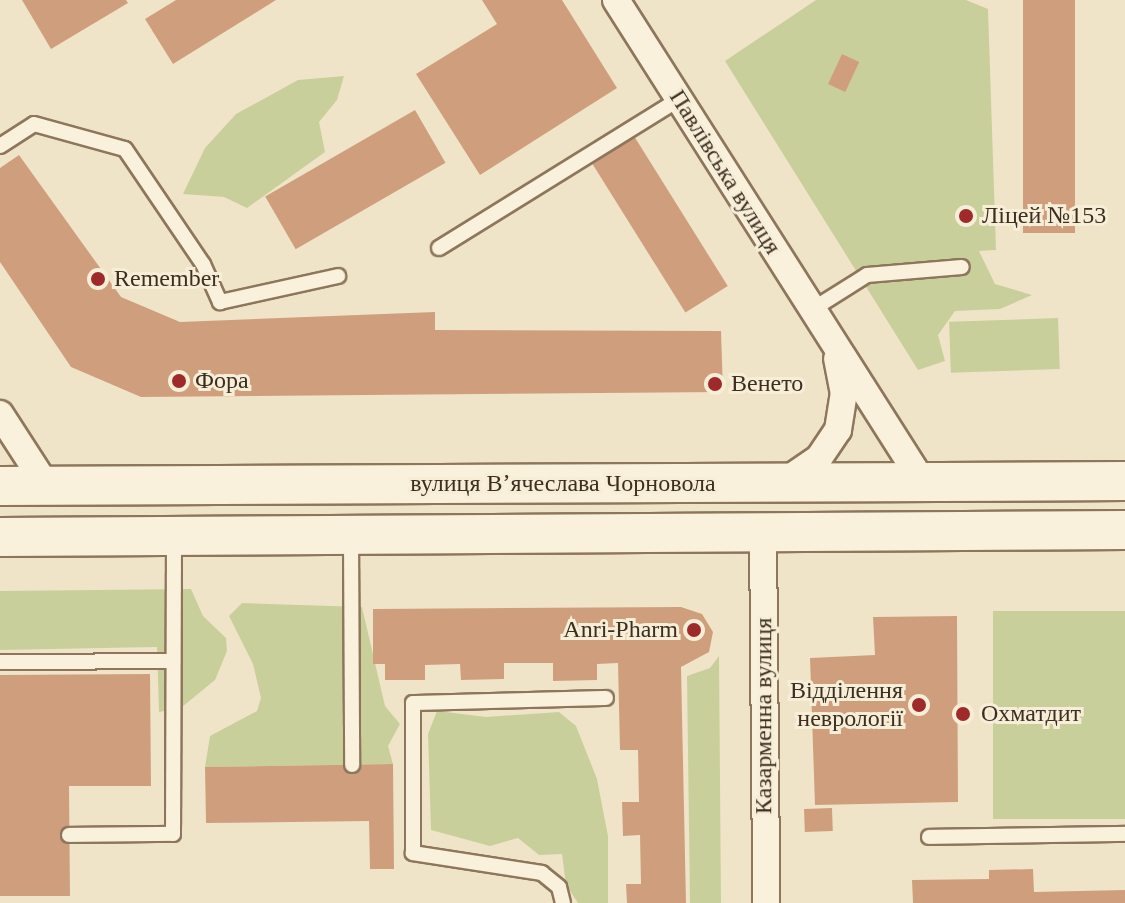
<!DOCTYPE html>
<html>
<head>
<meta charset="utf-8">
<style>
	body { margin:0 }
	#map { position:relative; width:1125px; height:903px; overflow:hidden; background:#f0e4c8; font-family:"Times New Roman",serif }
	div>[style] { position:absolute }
	.green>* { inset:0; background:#c9cf9b; transform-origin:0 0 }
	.building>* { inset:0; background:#cf9f7d; transform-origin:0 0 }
	.roads { filter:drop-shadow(2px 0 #8d765c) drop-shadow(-2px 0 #8d765c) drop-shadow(0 2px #8d765c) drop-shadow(0 -2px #8d765c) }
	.lane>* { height:14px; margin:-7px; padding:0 7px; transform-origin:7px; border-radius:7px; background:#faf1dc }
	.street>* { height:26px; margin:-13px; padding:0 13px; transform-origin:13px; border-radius:13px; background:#faf1dc }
	.secondary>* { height:38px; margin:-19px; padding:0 19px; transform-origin:19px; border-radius:19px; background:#faf1dc }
	.dots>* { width:22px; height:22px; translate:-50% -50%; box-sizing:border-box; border:4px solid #f7eed8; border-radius:50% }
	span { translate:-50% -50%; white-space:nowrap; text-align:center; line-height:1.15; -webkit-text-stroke:6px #f7eed8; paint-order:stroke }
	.street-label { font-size:24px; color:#3d2e20 }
	.poi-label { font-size:24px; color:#3d2e20 }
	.left { translate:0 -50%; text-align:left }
	.right { translate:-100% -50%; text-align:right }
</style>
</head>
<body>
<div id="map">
	<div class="green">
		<div style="clip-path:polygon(816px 0,966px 0,988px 9px,996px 250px,979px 251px,995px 284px,1032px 295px,1000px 309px,955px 311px,938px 335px,945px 361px,918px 370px,725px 61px)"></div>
		<div style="clip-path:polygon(344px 76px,337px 100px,319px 122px,325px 152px,247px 208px,224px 197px,183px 194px,205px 148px,236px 114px,298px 80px)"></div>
		<div style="left:1058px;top:318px;width:51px;height:109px;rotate:88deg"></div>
		<div style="clip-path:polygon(191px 589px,203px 616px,226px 638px,227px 651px,215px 680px,182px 707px,159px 712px,157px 647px,0 650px,0 591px)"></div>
		<div style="clip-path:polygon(242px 603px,362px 607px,385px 706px,400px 724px,388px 746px,393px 764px,205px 767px,210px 736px,257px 711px,261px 698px,253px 664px,229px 616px)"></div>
		<div style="left:1125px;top:611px;width:208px;height:132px;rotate:90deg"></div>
		<div style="clip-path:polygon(719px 656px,721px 903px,690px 903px,687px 676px,710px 668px)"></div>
		<div style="clip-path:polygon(437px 711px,486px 717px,559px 712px,576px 726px,597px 779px,608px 836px,608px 903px,578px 903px,566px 885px,562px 854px,539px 855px,518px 838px,490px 846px,431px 830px,428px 734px)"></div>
	</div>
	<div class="building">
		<div style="clip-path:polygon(22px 0,126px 0,128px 3px,51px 49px)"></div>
		<div style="clip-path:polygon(176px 0,276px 0,173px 64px,145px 19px)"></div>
		<div style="clip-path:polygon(482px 0,562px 0,617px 88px,480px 175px,416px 74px,497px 24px)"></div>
		<div style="left:1023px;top:0;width:52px;height:233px"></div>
		<div style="left:842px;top:54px;width:19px;height:33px;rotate:25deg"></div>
		<div style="left:415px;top:110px;width:61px;height:173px;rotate:60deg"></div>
		<div style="left:634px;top:136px;width:177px;height:50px;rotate:58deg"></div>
		<div style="clip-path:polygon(19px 155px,121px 297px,180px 322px,435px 312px,435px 330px,721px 331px,723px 392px,141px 397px,71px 367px,0 262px,0 168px)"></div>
		<div style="clip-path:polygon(373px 609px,681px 607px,702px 614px,713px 632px,709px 652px,681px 667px,686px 903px,627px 903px,626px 884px,641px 884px,640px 835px,623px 836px,622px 802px,639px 802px,638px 750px,620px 750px,618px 663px,597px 664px,597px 680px,553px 681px,553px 663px,504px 663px,504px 679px,461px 680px,460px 664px,425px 665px,425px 680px,385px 680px,385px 664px,373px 664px)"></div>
		<div style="clip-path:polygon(957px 616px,958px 802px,815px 805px,810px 658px,875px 655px,873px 617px)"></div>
		<div style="clip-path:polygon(150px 674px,151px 786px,69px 786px,70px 896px,0 896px,0 675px)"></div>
		<div style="clip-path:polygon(393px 764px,394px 869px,370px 869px,369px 821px,206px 823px,205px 767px)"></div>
		<div style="left:832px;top:808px;width:23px;height:28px;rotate:88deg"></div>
		<div style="clip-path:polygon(1033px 869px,1034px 892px,1125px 890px,1125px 903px,913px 903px,912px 880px,989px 879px,989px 870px)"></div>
	</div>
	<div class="roads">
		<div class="lane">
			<div style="left:0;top:146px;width:40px;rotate:-32.9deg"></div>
			<div style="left:34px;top:124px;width:94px;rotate:15.4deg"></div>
			<div style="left:125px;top:149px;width:139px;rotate:55.9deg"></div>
			<div style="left:203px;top:264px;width:42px;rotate:65.9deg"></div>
			<div style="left:220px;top:302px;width:121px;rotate:-12.4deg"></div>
			<div style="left:439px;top:248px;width:282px;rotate:-31.8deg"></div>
			<div style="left:813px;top:309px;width:64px;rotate:-32.2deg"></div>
			<div style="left:867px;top:275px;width:95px;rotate:-4.8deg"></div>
			<div style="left:351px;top:538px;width:227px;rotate:89.7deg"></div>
			<div style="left:0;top:662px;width:172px;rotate:-0.3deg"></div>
			<div style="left:69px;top:835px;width:104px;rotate:-0.6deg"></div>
			<div style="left:173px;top:834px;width:295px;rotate:-89.8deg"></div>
			<div style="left:929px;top:837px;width:196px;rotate:-0.9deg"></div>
			<div style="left:563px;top:903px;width:16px;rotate:-104deg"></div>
			<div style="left:559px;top:887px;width:22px;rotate:-141deg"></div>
			<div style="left:542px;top:873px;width:131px;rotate:-171.2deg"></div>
			<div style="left:413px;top:853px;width:150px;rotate:-90deg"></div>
			<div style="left:413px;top:703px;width:193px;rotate:-1.5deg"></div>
		</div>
		<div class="street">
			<div style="left:616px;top:0;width:570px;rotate:57.54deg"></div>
			<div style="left:0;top:414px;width:85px;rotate:57.1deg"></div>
			<div style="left:784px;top:482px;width:42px;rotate:-34.4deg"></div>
			<div style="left:819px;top:458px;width:34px;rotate:-56deg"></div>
			<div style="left:838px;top:430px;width:36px;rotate:-81deg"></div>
			<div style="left:844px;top:394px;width:36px;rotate:-101deg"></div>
			<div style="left:763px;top:530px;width:373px;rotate:89.5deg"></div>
		</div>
		<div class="secondary">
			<div style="left:0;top:486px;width:1125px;rotate:-0.25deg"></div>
			<div style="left:0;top:537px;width:1125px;rotate:-0.36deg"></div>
		</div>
	</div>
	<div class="dots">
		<div style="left:966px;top:216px;background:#9e2a2b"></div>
		<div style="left:98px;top:279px;background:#9e2a2b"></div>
		<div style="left:179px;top:381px;background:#9e2a2b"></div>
		<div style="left:715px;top:384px;background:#9e2a2b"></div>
		<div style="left:694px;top:630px;background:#9e2a2b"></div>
		<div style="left:919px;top:705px;background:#9e2a2b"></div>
		<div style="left:963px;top:714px;background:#9e2a2b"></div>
	</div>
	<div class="street-label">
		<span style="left:725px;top:172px;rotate:58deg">Павлівська вулиця</span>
		<span style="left:563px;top:484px">вулиця Вʼячеслава Чорновола</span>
		<span style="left:764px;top:716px;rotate:-90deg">Казарменна вулиця</span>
	</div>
	<div class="poi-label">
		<span class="left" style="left:982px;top:216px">Ліцей №153</span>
		<span class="left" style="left:114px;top:279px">Remember</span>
		<span class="left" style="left:195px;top:381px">Фора</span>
		<span class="left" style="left:731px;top:384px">Венето</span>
		<span class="right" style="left:678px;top:630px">Anri-Pharm</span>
		<span class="right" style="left:903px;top:705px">Відділення<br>неврології</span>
		<span class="left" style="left:981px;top:714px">Охматдит</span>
	</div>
</div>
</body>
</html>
